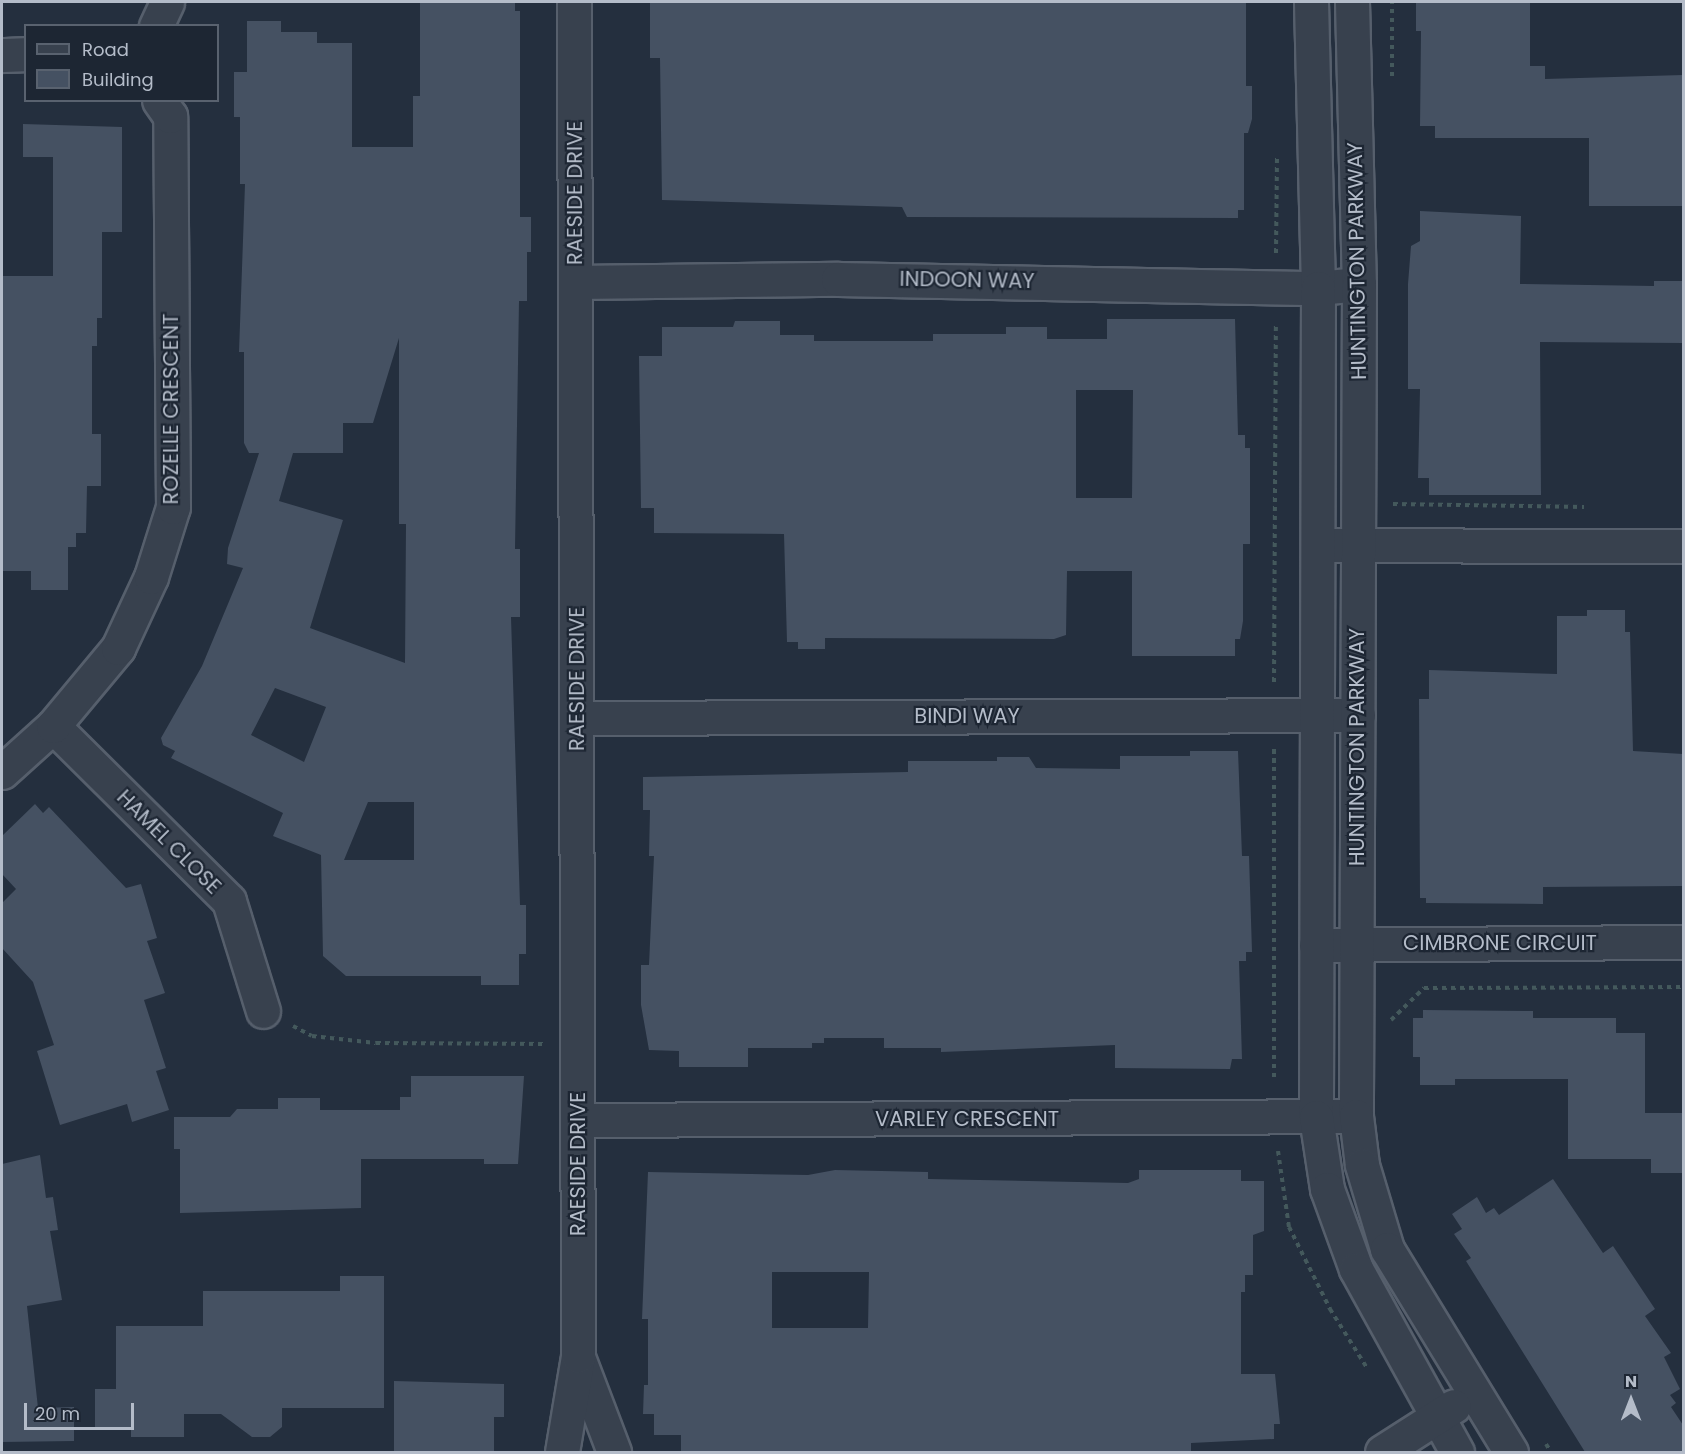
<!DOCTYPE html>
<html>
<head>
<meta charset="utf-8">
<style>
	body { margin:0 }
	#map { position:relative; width:1685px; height:1454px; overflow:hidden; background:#242f3e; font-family:Poppins,sans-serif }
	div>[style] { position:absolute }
	.building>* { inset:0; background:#455162 }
	.path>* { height:4px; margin-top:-2px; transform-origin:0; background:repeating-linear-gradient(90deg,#44595c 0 4.5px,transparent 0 9px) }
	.roads { filter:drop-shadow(2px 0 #565f6c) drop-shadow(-2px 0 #565f6c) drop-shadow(0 2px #565f6c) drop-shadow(0 -2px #565f6c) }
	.minor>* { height:33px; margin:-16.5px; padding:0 16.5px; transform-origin:16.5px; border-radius:16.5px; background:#38414e }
	.tertiary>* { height:33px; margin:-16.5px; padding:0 16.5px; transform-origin:16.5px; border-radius:16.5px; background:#38414e }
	span { translate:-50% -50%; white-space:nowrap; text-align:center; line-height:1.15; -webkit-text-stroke:4.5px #1d2633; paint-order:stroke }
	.street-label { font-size:21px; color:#b4bcc9 }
	.frame { position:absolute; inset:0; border:3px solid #b4bcc9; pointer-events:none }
	.legend { position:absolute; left:24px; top:24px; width:195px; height:78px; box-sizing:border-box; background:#1d2633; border:2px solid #59626f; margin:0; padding:8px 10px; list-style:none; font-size:18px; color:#b4bcc9 }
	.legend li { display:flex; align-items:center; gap:12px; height:30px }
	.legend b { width:30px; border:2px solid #59626f }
	.north { position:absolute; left:1601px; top:1370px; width:60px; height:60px; -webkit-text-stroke:4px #1d2633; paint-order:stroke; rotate:0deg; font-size:16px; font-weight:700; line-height:24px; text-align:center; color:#b4bcc9 }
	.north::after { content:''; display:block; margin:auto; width:21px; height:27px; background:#b4bcc9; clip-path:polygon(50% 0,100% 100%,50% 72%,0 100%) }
	.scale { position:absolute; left:24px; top:1403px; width:110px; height:27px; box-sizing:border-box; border:3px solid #b4bcc9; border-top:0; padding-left:8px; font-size:18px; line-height:21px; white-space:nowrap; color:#b4bcc9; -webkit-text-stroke:4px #1d2633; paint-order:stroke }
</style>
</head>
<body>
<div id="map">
	<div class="building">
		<div style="clip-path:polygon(evenodd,420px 2px,515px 2px,515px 11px,520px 11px,520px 217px,531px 217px,531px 252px,527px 252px,527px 301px,519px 301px,515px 549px,520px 549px,520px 617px,511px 617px,520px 905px,526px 905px,526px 954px,519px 954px,519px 985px,481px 985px,481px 976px,346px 976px,323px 956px,321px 855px,273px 836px,283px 813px,171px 758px,175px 751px,163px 745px,161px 738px,202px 666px,243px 568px,227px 564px,228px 548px,259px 453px,249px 453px,244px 443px,244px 352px,239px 352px,245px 184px,240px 184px,240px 117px,234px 117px,234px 72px,247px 72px,247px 21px,281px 21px,281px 32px,317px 32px,317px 43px,352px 43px,352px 147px,413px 147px,413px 96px,420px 96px,420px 2px,399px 338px,399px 524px,406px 524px,405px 663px,310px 628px,343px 520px,279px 501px,293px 453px,343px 453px,343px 423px,373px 423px,399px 338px,420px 2px,275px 688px,326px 707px,304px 762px,251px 735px,275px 688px,420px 2px,368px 802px,414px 802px,414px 860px,344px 860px,368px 802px)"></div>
		<div style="clip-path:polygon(650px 2px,1246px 2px,1246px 86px,1252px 86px,1252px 119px,1248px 133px,1244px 133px,1244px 210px,1238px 210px,1238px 218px,907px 217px,902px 207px,662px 200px,660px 58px,650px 58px)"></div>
		<div style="clip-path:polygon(1416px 2px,1530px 2px,1530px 66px,1545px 66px,1545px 79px,1683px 75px,1683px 206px,1589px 206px,1589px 138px,1435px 138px,1435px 126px,1420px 126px,1421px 31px,1416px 31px)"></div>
		<div style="clip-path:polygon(23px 124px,122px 127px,122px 232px,102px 232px,102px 318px,97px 318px,97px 346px,92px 346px,92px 434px,101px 434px,101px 486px,87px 486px,86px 533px,76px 533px,76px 547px,68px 547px,68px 590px,31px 590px,31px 571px,2px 571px,2px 276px,53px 276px,53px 157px,23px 157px)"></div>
		<div style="clip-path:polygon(1420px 211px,1521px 216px,1520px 284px,1654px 286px,1654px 281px,1683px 281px,1683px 343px,1540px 342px,1541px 495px,1429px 495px,1429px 478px,1418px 478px,1420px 389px,1408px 389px,1408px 284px,1411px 246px,1420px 241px)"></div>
		<div style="clip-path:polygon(evenodd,1107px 319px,1235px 319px,1238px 435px,1245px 435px,1245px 448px,1250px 448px,1250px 544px,1243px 544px,1243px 621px,1240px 639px,1235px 639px,1235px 656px,1132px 656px,1132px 571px,1067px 571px,1066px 635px,1054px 639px,825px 638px,825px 649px,798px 649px,798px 642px,787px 642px,784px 534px,654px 533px,654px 508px,641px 508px,639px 356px,662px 356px,662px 327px,733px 327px,735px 321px,780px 321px,780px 335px,814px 335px,814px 341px,933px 341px,933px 334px,1006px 334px,1006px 327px,1047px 327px,1047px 339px,1107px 339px,1107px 319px,1076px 390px,1133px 390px,1132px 498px,1076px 498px,1076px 390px)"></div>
		<div style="clip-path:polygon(1587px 610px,1625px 610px,1625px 632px,1630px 632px,1633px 751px,1683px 754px,1683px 886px,1543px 887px,1543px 904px,1426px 903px,1426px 898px,1420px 898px,1419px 699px,1429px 699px,1429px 670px,1557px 674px,1557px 616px,1587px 616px)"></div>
		<div style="clip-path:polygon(1190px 751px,1238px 751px,1242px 856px,1249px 856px,1252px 952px,1246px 952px,1246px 961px,1239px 961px,1242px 1059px,1232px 1059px,1230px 1069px,1115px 1068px,1115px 1045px,941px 1052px,941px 1048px,884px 1048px,884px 1038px,824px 1038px,824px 1043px,812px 1043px,812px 1048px,748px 1048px,748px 1067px,679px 1067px,679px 1051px,649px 1050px,641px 1005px,641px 965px,649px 965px,654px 856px,649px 856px,650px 810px,643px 810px,643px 777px,908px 772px,908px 761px,997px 761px,997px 757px,1029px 757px,1036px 768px,1120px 769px,1120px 756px,1190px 756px)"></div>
		<div style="clip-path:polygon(35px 804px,43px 813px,49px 807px,126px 888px,141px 884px,157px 938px,147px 941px,165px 993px,144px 1000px,166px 1068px,156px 1071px,169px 1110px,132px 1122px,127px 1104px,60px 1125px,37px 1051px,54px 1045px,33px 982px,2px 948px,2px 903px,16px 889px,2px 874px,2px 836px)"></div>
		<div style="clip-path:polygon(1423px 1010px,1533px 1011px,1533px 1018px,1616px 1018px,1616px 1033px,1645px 1033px,1645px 1113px,1683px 1113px,1683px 1173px,1651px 1173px,1651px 1159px,1568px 1159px,1568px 1079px,1455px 1079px,1455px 1085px,1420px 1085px,1420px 1057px,1413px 1057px,1413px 1018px,1423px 1018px)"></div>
		<div style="clip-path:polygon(411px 1076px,524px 1076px,518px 1164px,484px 1164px,484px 1159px,361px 1159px,361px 1208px,180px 1213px,180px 1149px,174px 1149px,174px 1117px,230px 1117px,237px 1109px,278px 1109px,278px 1098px,320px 1098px,320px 1110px,400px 1110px,400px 1097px,411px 1097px)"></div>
		<div style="clip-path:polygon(40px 1155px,46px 1198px,53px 1197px,58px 1230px,50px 1231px,62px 1300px,27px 1306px,38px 1408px,74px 1407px,74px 1441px,2px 1442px,2px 1164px)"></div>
		<div style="clip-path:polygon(evenodd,835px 1170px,928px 1172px,928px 1179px,1128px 1183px,1139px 1179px,1139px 1170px,1241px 1170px,1241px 1181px,1264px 1181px,1264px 1231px,1253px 1235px,1253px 1275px,1245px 1275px,1245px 1292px,1241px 1292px,1241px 1374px,1275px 1374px,1280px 1424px,1274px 1424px,1274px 1439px,1191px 1443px,1191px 1452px,681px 1452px,681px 1435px,654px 1435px,654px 1414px,643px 1414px,644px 1385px,648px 1385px,648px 1319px,642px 1319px,648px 1172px,808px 1175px,835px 1170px,772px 1272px,869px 1272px,868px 1328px,772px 1328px,772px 1272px)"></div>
		<div style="clip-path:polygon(1553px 1179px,1603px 1253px,1613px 1246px,1655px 1309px,1645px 1316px,1671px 1353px,1664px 1357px,1680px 1389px,1670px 1395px,1676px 1403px,1671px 1407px,1683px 1425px,1683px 1452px,1585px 1452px,1466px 1261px,1471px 1258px,1454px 1234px,1462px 1229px,1452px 1214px,1477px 1197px,1486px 1213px,1494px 1208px,1499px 1215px)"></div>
		<div style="clip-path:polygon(340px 1276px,384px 1276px,384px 1408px,282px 1408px,282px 1427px,270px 1437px,252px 1437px,221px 1414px,184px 1414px,184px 1437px,131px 1437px,131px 1429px,95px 1429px,95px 1389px,116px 1389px,116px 1326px,203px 1326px,203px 1291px,340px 1291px)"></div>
		<div style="clip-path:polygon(394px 1381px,504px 1384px,504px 1417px,494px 1417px,494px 1452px,394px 1452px)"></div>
	</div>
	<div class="path">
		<div style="left:1392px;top:76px;width:74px;rotate:-90deg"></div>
		<div style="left:1276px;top:253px;width:95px;rotate:-89.4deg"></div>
		<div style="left:1393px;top:504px;width:191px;rotate:0.9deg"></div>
		<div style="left:1274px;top:682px;width:359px;rotate:-89.7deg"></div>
		<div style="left:1274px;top:749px;width:332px;rotate:90deg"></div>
		<div style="left:1391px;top:1020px;width:46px;rotate:-44.1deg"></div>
		<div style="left:1424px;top:988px;width:260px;rotate:-0.2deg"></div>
		<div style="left:293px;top:1026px;width:21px;rotate:28deg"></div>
		<div style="left:312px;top:1036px;width:64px;rotate:6.2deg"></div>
		<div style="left:376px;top:1043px;width:168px;rotate:0.3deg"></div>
		<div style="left:1278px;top:1151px;width:77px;rotate:81.8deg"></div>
		<div style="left:1289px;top:1227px;width:92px;rotate:63.4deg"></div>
		<div style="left:1330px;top:1309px;width:70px;rotate:57.9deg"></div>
		<div style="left:1546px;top:1444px;width:9px;rotate:58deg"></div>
	</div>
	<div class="roads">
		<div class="minor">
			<div style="left:156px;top:26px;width:26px;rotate:-65deg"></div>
			<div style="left:2px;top:55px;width:24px;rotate:-2deg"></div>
			<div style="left:575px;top:282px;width:263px;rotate:-0.7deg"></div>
			<div style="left:838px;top:279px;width:480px;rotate:1.1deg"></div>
			<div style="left:1318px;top:288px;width:41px;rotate:-5.6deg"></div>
			<div style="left:1318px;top:545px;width:366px;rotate:0.2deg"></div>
			<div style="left:577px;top:718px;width:781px;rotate:-0.22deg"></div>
			<div style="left:53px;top:726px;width:248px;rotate:44.8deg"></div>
			<div style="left:229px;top:901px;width:115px;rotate:72.8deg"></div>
			<div style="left:2px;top:772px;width:69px;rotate:-42deg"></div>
			<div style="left:53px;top:726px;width:102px;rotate:-50.2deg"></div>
			<div style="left:118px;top:648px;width:78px;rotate:-65.1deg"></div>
			<div style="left:151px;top:577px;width:73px;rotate:-72.6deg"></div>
			<div style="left:173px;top:507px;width:391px;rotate:-90.4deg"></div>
			<div style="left:170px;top:116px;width:19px;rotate:-125deg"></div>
			<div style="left:1316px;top:945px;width:368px;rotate:-0.5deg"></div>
			<div style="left:579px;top:1120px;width:777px;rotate:-0.29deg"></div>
			<div style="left:578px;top:1357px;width:102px;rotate:69.2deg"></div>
			<div style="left:562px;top:1452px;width:97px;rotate:-80.5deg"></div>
			<div style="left:578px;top:1356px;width:1354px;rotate:-90.17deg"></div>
		</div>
		<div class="tertiary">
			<div style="left:1311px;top:2px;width:286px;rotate:88.6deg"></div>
			<div style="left:1318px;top:288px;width:829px;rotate:90.14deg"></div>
			<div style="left:1316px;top:1117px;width:73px;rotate:81.3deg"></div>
			<div style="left:1327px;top:1189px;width:85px;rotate:70.1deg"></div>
			<div style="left:1356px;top:1269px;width:209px;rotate:61.1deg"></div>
			<div style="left:1352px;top:2px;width:282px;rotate:88.6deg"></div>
			<div style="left:1359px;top:284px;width:832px;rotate:90.21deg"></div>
			<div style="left:1356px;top:1116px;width:49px;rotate:83deg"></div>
			<div style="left:1362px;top:1165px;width:88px;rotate:73.4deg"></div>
			<div style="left:1387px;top:1249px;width:238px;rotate:58.6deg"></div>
			<div style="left:1382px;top:1452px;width:85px;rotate:-32.6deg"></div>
		</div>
	</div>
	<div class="street-label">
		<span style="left:575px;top:193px;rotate:-90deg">RAESIDE DRIVE</span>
		<span style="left:1357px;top:261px;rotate:-91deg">HUNTINGTON PARKWAY</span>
		<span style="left:967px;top:280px;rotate:1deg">INDOON WAY</span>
		<span style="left:171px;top:409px;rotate:-90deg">ROZELLE CRESCENT</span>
		<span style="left:577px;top:679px;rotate:-90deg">RAESIDE DRIVE</span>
		<span style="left:967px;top:716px">BINDI WAY</span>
		<span style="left:1357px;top:747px;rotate:-90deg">HUNTINGTON PARKWAY</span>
		<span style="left:169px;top:842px;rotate:45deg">HAMEL CLOSE</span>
		<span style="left:1500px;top:943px">CIMBRONE CIRCUIT</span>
		<span style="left:967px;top:1119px">VARLEY CRESCENT</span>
		<span style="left:578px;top:1164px;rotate:-90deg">RAESIDE DRIVE</span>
	</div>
	<div class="frame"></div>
	<ul class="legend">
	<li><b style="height:8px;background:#38414e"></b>Road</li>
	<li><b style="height:16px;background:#455162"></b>Building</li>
	</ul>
	<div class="north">N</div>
	<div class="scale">20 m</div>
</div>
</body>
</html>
